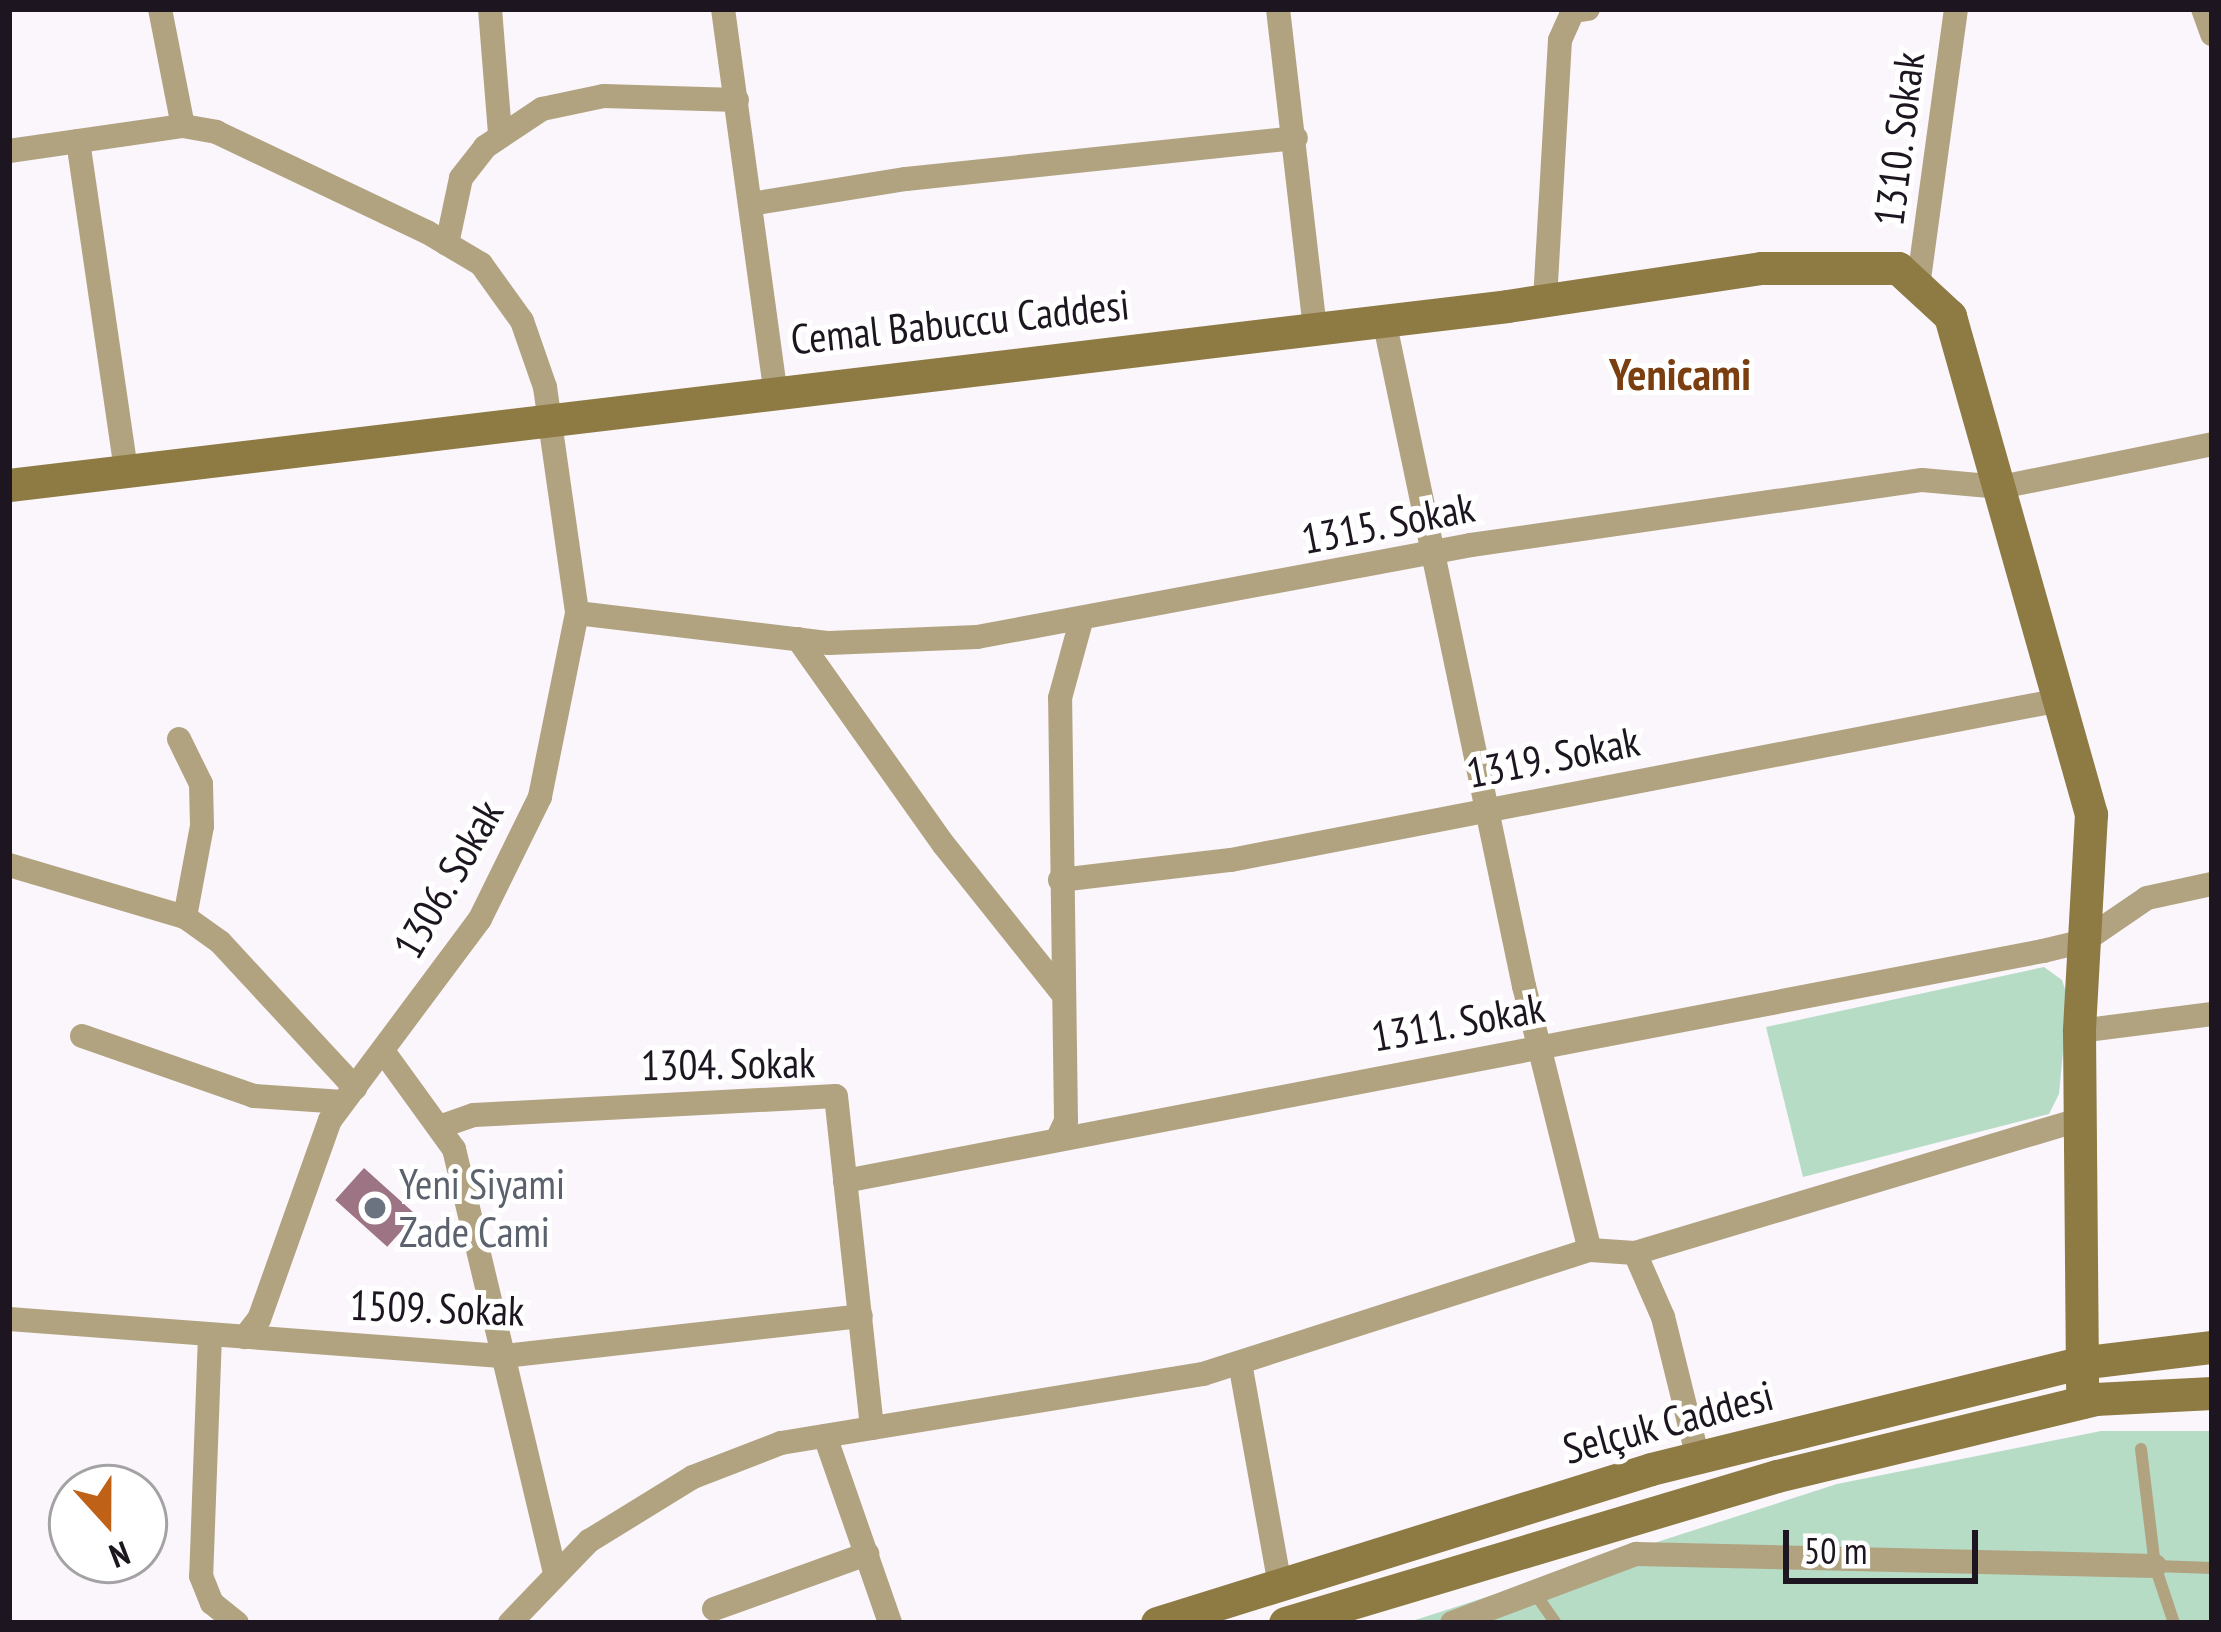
<!DOCTYPE html>
<html>
<head>
<meta charset="utf-8">
<style>
	body { margin:0 }
	#map { position:relative; width:2221px; height:1632px; overflow:hidden; background:#faf6fc; font-family:"PT Sans Narrow",sans-serif }
	div>[style] { position:absolute }
	.green>* { inset:0; background:#b6dcc6 }
	.building>* { inset:0; background:#9d7483; transform-origin:0 0 }
	.lane>* { height:12px; margin:-6px; padding:0 6px; transform-origin:6px; border-radius:6px; background:#b1a380 }
	.street>* { height:24px; margin:-12px; padding:0 12px; transform-origin:12px; border-radius:12px; background:#b1a380 }
	.secondary>* { height:33px; margin:-16.5px; padding:0 16.5px; transform-origin:16.5px; border-radius:16.5px; background:#8e7a43 }
	.dots>* { width:33px; height:33px; translate:-50% -50%; box-sizing:border-box; border:6px solid #fff; border-radius:50% }
	span { translate:-50% -50%; white-space:nowrap; text-align:center; line-height:1.15; -webkit-text-stroke:10px #fff; paint-order:stroke }
	.street-label { font-size:42px; color:#1d1620 }
	.worship-label { font-size:42px; color:#5b616d }
	.left { translate:0 -50%; text-align:left }
	.neighbourhood-label { font-size:45px; color:#7a3e11; font-weight:700 }
	.frame { position:absolute; inset:0; border:12px solid #1d1620; pointer-events:none }
	.north { position:absolute; left:48px; top:1464px; width:120px; height:120px; box-sizing:border-box; background:#fff; border:3px solid #a5a2a6; border-radius:50%; rotate:159deg; font-size:33px; font-weight:700; line-height:48px; text-align:center; color:#1d1620 }
	.north::after { content:''; display:block; margin:auto; width:42px; height:54px; background:#bf6116; clip-path:polygon(50% 0,100% 100%,50% 72%,0 100%) }
	.scale { position:absolute; left:1783px; top:1530px; width:195px; height:54px; box-sizing:border-box; border:6px solid #1d1620; border-top:0; padding-left:15px; font-size:36px; line-height:42px; white-space:nowrap; color:#1d1620; -webkit-text-stroke:9px #fff; paint-order:stroke }
</style>
</head>
<body>
<div id="map">
	<div class="green">
		<div style="clip-path:polygon(2044px 967px,2062px 980px,2068px 998px,2059px 1094px,2049px 1114px,1803px 1177px,1766px 1027px)"></div>
		<div style="clip-path:polygon(2101px 1431px,2212px 1431px,2212px 1623px,1406px 1623px,1837px 1484px)"></div>
	</div>
	<div class="building">
		<div style="left:364px;top:1168px;width:70px;height:43px;rotate:42deg"></div>
	</div>
	<div class="lane">
		<div style="left:2141px;top:1449px;width:118px;rotate:83.2deg"></div>
		<div style="left:2155px;top:1566px;width:60px;rotate:71.6deg"></div>
		<div style="left:2156px;top:1566px;width:56px;rotate:2deg"></div>
		<div style="left:1534px;top:1592px;width:38px;rotate:55deg"></div>
	</div>
	<div class="street">
		<div style="left:160px;top:9px;width:119px;rotate:78.9deg"></div>
		<div style="left:183px;top:126px;width:34px;rotate:10deg"></div>
		<div style="left:216px;top:132px;width:233px;rotate:25.4deg"></div>
		<div style="left:427px;top:232px;width:63px;rotate:30.7deg"></div>
		<div style="left:481px;top:264px;width:70px;rotate:54.3deg"></div>
		<div style="left:522px;top:321px;width:70px;rotate:70.8deg"></div>
		<div style="left:545px;top:387px;width:228px;rotate:81.9deg"></div>
		<div style="left:577px;top:613px;width:188px;rotate:101.4deg"></div>
		<div style="left:540px;top:797px;width:136px;rotate:116.2deg"></div>
		<div style="left:480px;top:919px;width:251px;rotate:126.7deg"></div>
		<div style="left:330px;top:1120px;width:211px;rotate:109.6deg"></div>
		<div style="left:259px;top:1319px;width:23px;rotate:128deg"></div>
		<div style="left:490px;top:9px;width:125px;rotate:85.4deg"></div>
		<div style="left:723px;top:9px;width:383px;rotate:82.2deg"></div>
		<div style="left:1278px;top:9px;width:321px;rotate:83.4deg"></div>
		<div style="left:2203px;top:9px;width:27px;rotate:70deg"></div>
		<div style="left:78px;top:141px;width:333px;rotate:81.7deg"></div>
		<div style="left:9px;top:151px;width:176px;rotate:-8.2deg"></div>
		<div style="left:751px;top:204px;width:157px;rotate:-9.2deg"></div>
		<div style="left:906px;top:179px;width:392px;rotate:-6deg"></div>
		<div style="left:447px;top:244px;width:67px;rotate:-78deg"></div>
		<div style="left:461px;top:178px;width:39px;rotate:-52deg"></div>
		<div style="left:485px;top:147px;width:69px;rotate:-33.7deg"></div>
		<div style="left:542px;top:109px;width:63px;rotate:-11.8deg"></div>
		<div style="left:604px;top:96px;width:133px;rotate:1.7deg"></div>
		<div style="left:1919px;top:279px;width:273px;rotate:-82.2deg"></div>
		<div style="left:1545px;top:300px;width:260px;rotate:-86.7deg"></div>
		<div style="left:1560px;top:40px;width:32px;rotate:-66deg"></div>
		<div style="left:1573px;top:11px;width:15px;rotate:-8deg"></div>
		<div style="left:1384px;top:320px;width:681px;rotate:78.13deg"></div>
		<div style="left:1524px;top:986px;width:272px;rotate:76deg"></div>
		<div style="left:577px;top:613px;width:254px;rotate:6.8deg"></div>
		<div style="left:829px;top:643px;width:148px;rotate:-2.3deg"></div>
		<div style="left:977px;top:637px;width:502px;rotate:-10.55deg"></div>
		<div style="left:1471px;top:545px;width:456px;rotate:-8.2deg"></div>
		<div style="left:1922px;top:480px;width:79px;rotate:5.1deg"></div>
		<div style="left:2001px;top:487px;width:215px;rotate:-11.5deg"></div>
		<div style="left:798px;top:639px;width:252px;rotate:54.7deg"></div>
		<div style="left:944px;top:845px;width:189px;rotate:51.4deg"></div>
		<div style="left:179px;top:739px;width:50px;rotate:63.9deg"></div>
		<div style="left:201px;top:784px;width:42px;rotate:88.6deg"></div>
		<div style="left:202px;top:826px;width:93px;rotate:100.6deg"></div>
		<div style="left:9px;top:865px;width:184px;rotate:16.5deg"></div>
		<div style="left:185px;top:917px;width:43px;rotate:35.5deg"></div>
		<div style="left:220px;top:942px;width:199px;rotate:47.2deg"></div>
		<div style="left:1060px;top:880px;width:172px;rotate:-6.7deg"></div>
		<div style="left:1231px;top:860px;width:844px;rotate:-10.92deg"></div>
		<div style="left:2079px;top:1031px;width:134px;rotate:-7.3deg"></div>
		<div style="left:82px;top:1036px;width:182px;rotate:19.2deg"></div>
		<div style="left:254px;top:1096px;width:89px;rotate:3.9deg"></div>
		<div style="left:383px;top:1051px;width:121px;rotate:54.1deg"></div>
		<div style="left:454px;top:1149px;width:437px;rotate:76.6deg"></div>
		<div style="left:439px;top:1127px;width:37px;rotate:-19deg"></div>
		<div style="left:474px;top:1115px;width:362px;rotate:-3deg"></div>
		<div style="left:836px;top:1096px;width:334px;rotate:83.8deg"></div>
		<div style="left:1057px;top:1140px;width:21px;rotate:-65deg"></div>
		<div style="left:1066px;top:1121px;width:423px;rotate:-90.8deg"></div>
		<div style="left:1060px;top:698px;width:80px;rotate:-74.7deg"></div>
		<div style="left:845px;top:1181px;width:1220px;rotate:-10.87deg"></div>
		<div style="left:2043px;top:951px;width:42px;rotate:-13.7deg"></div>
		<div style="left:2084px;top:941px;width:76px;rotate:-34.3deg"></div>
		<div style="left:2147px;top:898px;width:66px;rotate:-12.2deg"></div>
		<div style="left:1635px;top:1253px;width:70px;rotate:66.4deg"></div>
		<div style="left:1663px;top:1317px;width:145px;rotate:76.1deg"></div>
		<div style="left:9px;top:1319px;width:497px;rotate:4.3deg"></div>
		<div style="left:505px;top:1356px;width:358px;rotate:-6.4deg"></div>
		<div style="left:210px;top:1335px;width:241px;rotate:92.1deg"></div>
		<div style="left:201px;top:1576px;width:29px;rotate:68deg"></div>
		<div style="left:212px;top:1603px;width:32px;rotate:39deg"></div>
		<div style="left:1240px;top:1363px;width:226px;rotate:79.8deg"></div>
		<div style="left:825px;top:1436px;width:198px;rotate:70.8deg"></div>
		<div style="left:714px;top:1609px;width:163px;rotate:-19.8deg"></div>
		<div style="left:510px;top:1623px;width:114px;rotate:-46.1deg"></div>
		<div style="left:589px;top:1541px;width:122px;rotate:-31.6deg"></div>
		<div style="left:693px;top:1477px;width:94px;rotate:-21.1deg"></div>
		<div style="left:781px;top:1443px;width:428px;rotate:-9.3deg"></div>
		<div style="left:1203px;top:1374px;width:406px;rotate:-17.8deg"></div>
		<div style="left:1590px;top:1250px;width:45px;rotate:3.8deg"></div>
		<div style="left:1635px;top:1253px;width:463px;rotate:-16.7deg"></div>
		<div style="left:1452px;top:1623px;width:197px;rotate:-20.6deg"></div>
		<div style="left:1636px;top:1554px;width:519px;rotate:1.32deg"></div>
	</div>
	<div class="secondary">
		<div style="left:9px;top:485px;width:1509px;rotate:-6.81deg"></div>
		<div style="left:1507px;top:306px;width:257px;rotate:-8.5deg"></div>
		<div style="left:1761px;top:268px;width:137px"></div>
		<div style="left:1898px;top:268px;width:71px;rotate:42.7deg"></div>
		<div style="left:1950px;top:316px;width:518px;rotate:74.19deg"></div>
		<div style="left:2091px;top:814px;width:217px;rotate:93.2deg"></div>
		<div style="left:2079px;top:1031px;width:371px;rotate:89.5deg"></div>
		<div style="left:1157px;top:1623px;width:517px;rotate:-17.31deg"></div>
		<div style="left:1651px;top:1469px;width:441px;rotate:-13.9deg"></div>
		<div style="left:2079px;top:1363px;width:134px;rotate:-6.9deg"></div>
		<div style="left:1285px;top:1623px;width:513px;rotate:-16.64deg"></div>
		<div style="left:1777px;top:1476px;width:327px;rotate:-13.6deg"></div>
		<div style="left:2095px;top:1399px;width:117px;rotate:-2.9deg"></div>
	</div>
	<div class="dots">
		<div style="left:375px;top:1208px;background:#6b7280"></div>
	</div>
	<div class="street-label">
		<span style="left:1899px;top:139px;rotate:-83deg">1310. Sokak</span>
		<span style="left:960px;top:322px;rotate:-6deg">Cemal Babuccu Caddesi</span>
		<span style="left:1388px;top:523px;rotate:-11deg">1315. Sokak</span>
		<span style="left:1553px;top:757px;rotate:-11deg">1319. Sokak</span>
		<span style="left:448px;top:879px;rotate:-60deg">1306. Sokak</span>
		<span style="left:1458px;top:1022px;rotate:-10deg">1311. Sokak</span>
		<span style="left:728px;top:1064px;rotate:-1deg">1304. Sokak</span>
		<span style="left:437px;top:1308px;rotate:2deg">1509. Sokak</span>
		<span style="left:1668px;top:1422px;rotate:-15deg">Selçuk Caddesi</span>
	</div>
	<div class="worship-label">
		<span class="left" style="left:399px;top:1208px">Yeni Siyami<br>Zade Cami</span>
	</div>
	<div class="neighbourhood-label">
		<span style="left:1680px;top:374px">Yenicami</span>
	</div>
	<div class="frame"></div>
	<div class="north">N</div>
	<div class="scale">50 m</div>
</div>
</body>
</html>
